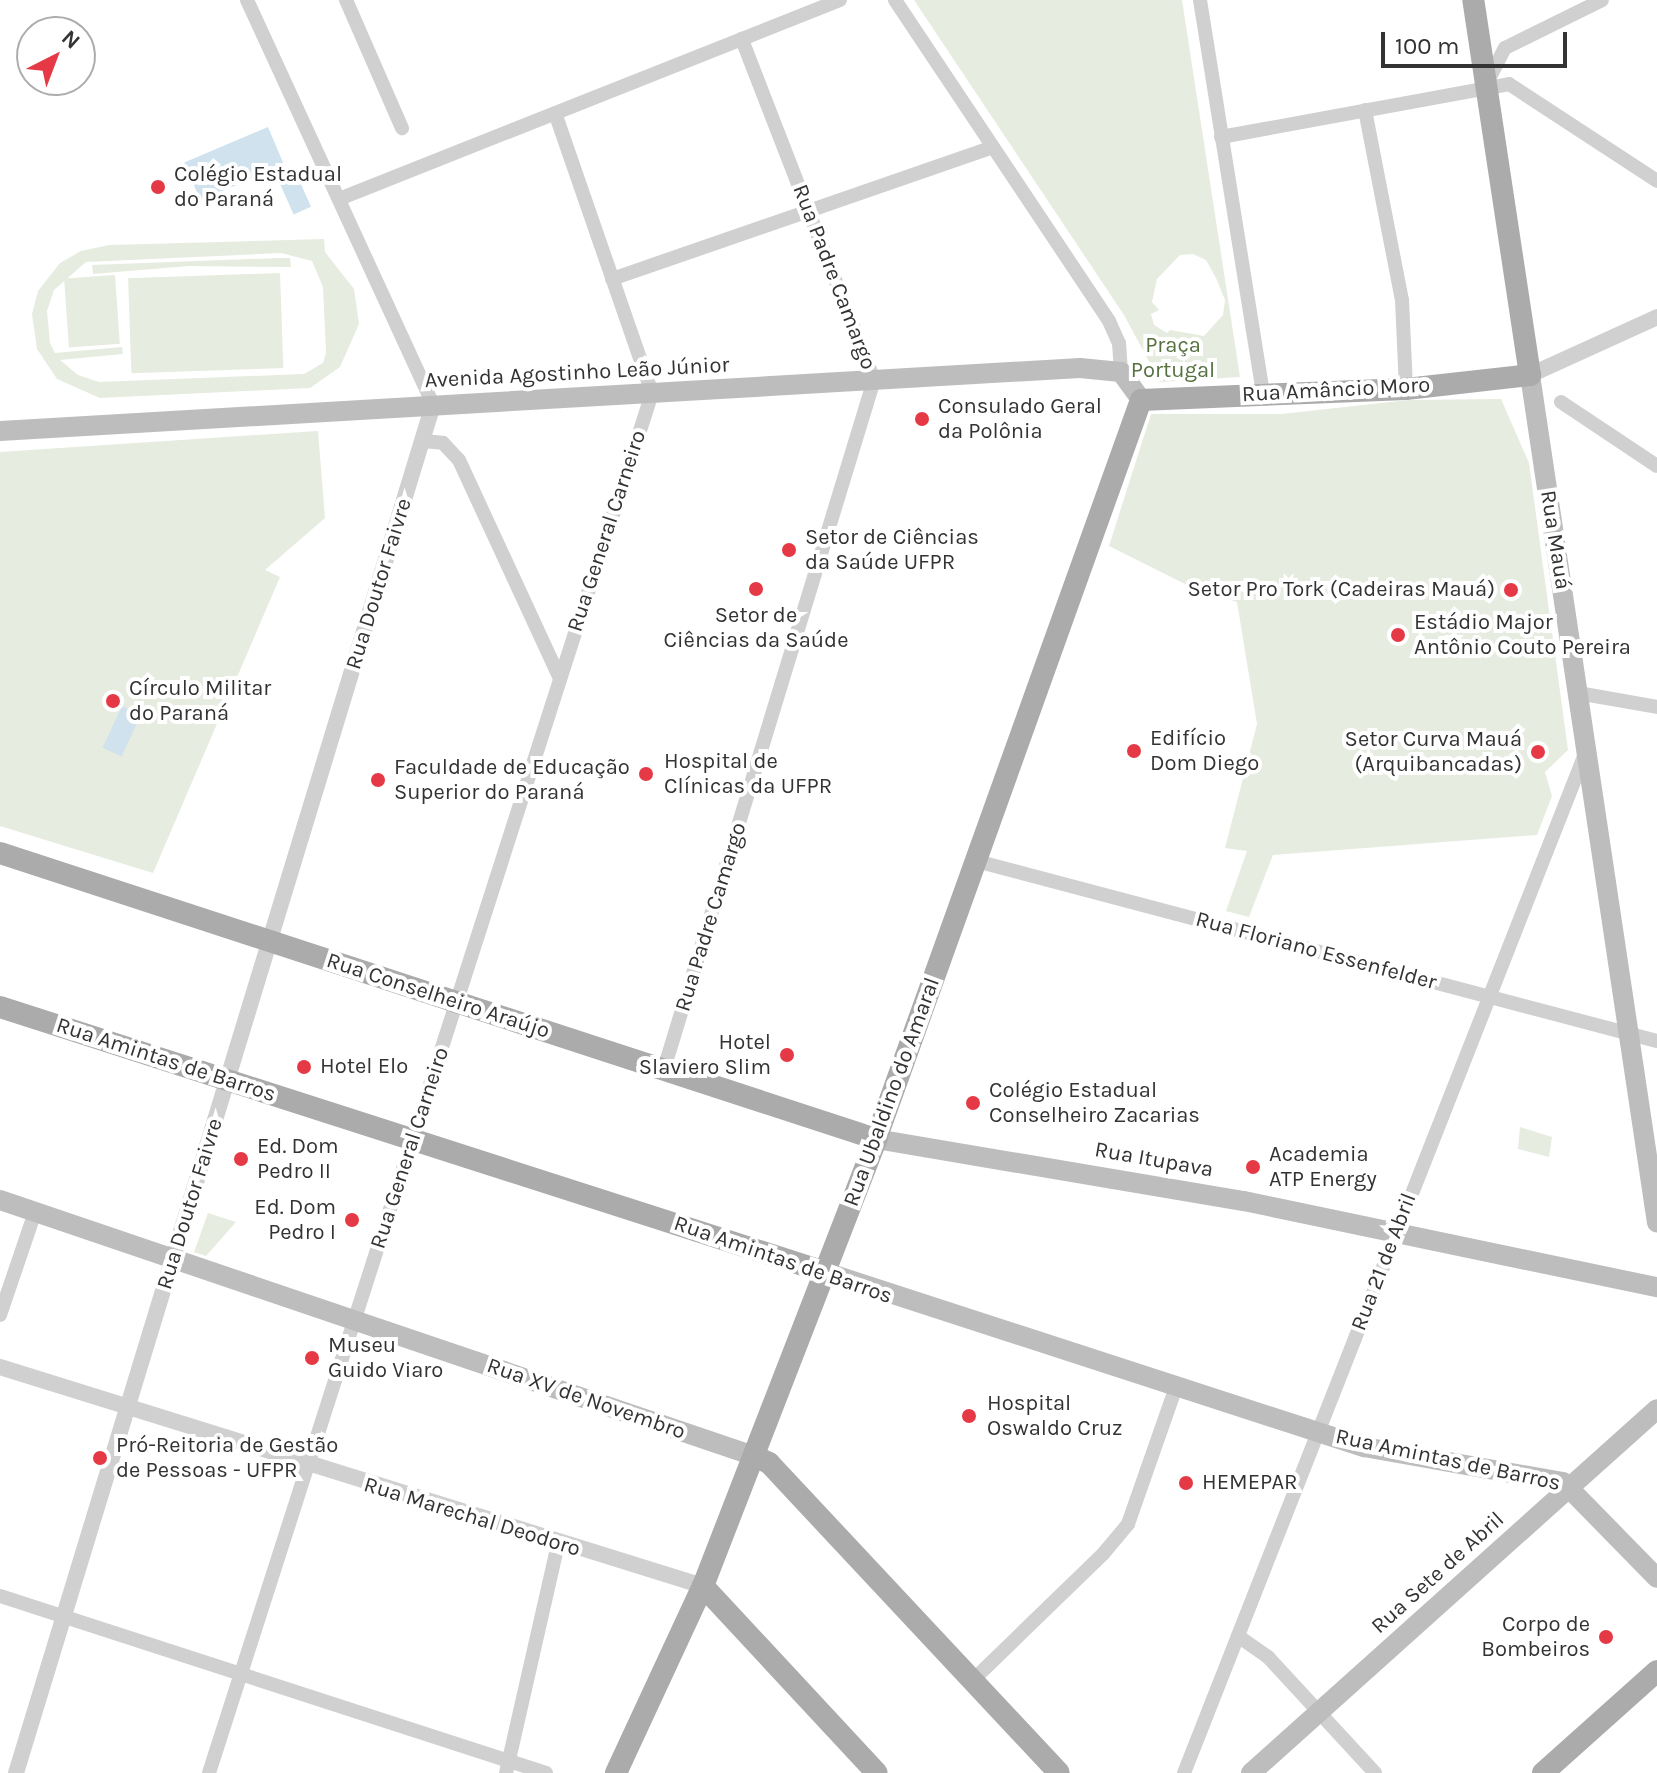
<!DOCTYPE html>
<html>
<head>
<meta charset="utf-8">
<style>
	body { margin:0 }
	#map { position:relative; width:1657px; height:1773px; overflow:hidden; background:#fff; font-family:Karla,sans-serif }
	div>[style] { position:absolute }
	.green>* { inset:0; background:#e6ecdf; transform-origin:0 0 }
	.water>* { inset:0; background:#cfe2ee; transform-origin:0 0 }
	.minor>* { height:14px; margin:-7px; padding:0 7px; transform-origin:7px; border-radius:7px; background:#d0d0d0 }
	.tertiary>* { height:16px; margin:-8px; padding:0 8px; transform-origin:8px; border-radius:8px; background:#d0d0d0 }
	.secondary>* { height:20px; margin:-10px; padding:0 10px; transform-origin:10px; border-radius:10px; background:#bdbdbd }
	.primary>* { height:22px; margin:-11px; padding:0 11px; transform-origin:11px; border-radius:11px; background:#ababab }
	.dots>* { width:22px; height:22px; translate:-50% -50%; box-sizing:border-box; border:4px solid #fff; border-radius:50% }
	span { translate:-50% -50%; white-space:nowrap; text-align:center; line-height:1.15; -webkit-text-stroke:8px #fff; paint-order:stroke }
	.poi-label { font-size:22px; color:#333 }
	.left { translate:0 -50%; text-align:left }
	.right { translate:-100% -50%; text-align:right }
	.street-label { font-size:22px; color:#333 }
	.park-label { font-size:22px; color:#56703f }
	.north { position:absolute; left:16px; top:16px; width:80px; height:80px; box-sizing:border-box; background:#fff; border:2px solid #adadad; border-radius:50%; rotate:42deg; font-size:22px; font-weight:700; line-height:32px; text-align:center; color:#333 }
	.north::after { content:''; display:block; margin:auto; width:28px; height:36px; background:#e63946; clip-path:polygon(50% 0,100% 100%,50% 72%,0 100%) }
	.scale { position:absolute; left:1381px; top:32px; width:186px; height:36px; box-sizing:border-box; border:4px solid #333; border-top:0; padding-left:10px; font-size:24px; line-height:28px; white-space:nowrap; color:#333; -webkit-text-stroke:6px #fff; paint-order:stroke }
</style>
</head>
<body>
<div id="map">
	<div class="green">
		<div style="clip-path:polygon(evenodd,914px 0,1182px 0,1240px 377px,1160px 382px,1124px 315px,914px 0,1193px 254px,1206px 260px,1216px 278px,1225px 300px,1223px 315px,1204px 336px,1170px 330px,1167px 333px,1154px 325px,1151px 314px,1159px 310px,1152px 302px,1157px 279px,1180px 255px,1193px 254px)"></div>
		<div style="clip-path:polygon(evenodd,324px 239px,325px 252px,354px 289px,359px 324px,340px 367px,310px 388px,100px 398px,57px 379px,37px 349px,32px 314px,38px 291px,60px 263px,81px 251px,109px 245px,324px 239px,281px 253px,312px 261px,323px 287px,326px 353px,323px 363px,304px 374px,99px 382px,78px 375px,60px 360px,123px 354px,122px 347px,55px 353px,50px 343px,47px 311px,54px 290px,86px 262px,281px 253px)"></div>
		<div style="clip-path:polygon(278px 258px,290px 258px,291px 267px,189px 266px,93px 274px,92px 265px)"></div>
		<div style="left:280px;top:273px;width:95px;height:152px;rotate:88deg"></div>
		<div style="left:115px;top:275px;width:69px;height:51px;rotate:86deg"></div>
		<div style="clip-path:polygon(1501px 399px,1529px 463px,1568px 750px,1545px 772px,1552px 796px,1537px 835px,1273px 855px,1249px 917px,1226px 911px,1247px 851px,1225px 848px,1257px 724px,1237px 602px,1191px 587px,1109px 546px,1151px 414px,1281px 414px,1409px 400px)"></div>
		<div style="clip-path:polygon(318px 431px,325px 518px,265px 570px,280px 577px,153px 873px,0 826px,0 452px)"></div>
		<div style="clip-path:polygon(1520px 1127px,1552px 1137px,1549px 1157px,1518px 1149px)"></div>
		<div style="clip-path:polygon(208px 1213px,236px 1222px,206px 1256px,194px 1252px)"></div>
	</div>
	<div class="water">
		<div style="left:268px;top:127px;width:41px;height:91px;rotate:67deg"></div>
		<div style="left:296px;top:173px;width:37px;height:19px;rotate:66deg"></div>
		<div style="left:122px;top:706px;width:21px;height:46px;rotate:25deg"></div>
	</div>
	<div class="minor">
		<div style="left:247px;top:0;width:446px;rotate:65.3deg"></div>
		<div style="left:346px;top:0;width:140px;rotate:66.4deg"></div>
		<div style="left:895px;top:0;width:386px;rotate:56.3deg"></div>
		<div style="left:1109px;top:321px;width:24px;rotate:66deg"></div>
		<div style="left:1119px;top:343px;width:29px;rotate:86deg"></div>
		<div style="left:1200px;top:0;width:400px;rotate:80.9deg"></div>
		<div style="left:1489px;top:79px;width:35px;rotate:-63deg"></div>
		<div style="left:1505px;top:48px;width:108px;rotate:-26.3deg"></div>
		<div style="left:1365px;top:110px;width:194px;rotate:79deg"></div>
		<div style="left:1402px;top:300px;width:89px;rotate:87.4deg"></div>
		<div style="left:1221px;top:137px;width:293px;rotate:-10.4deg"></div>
		<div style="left:1509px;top:84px;width:177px;rotate:33.2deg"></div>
		<div style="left:339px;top:199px;width:539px;rotate:-21.66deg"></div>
		<div style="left:612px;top:279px;width:403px;rotate:-19.1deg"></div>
		<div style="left:1561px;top:402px;width:115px;rotate:33.7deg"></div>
		<div style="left:422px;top:441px;width:21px;rotate:5deg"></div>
		<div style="left:443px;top:443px;width:23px;rotate:47deg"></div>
		<div style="left:459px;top:460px;width:241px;rotate:65.2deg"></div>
		<div style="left:1578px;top:693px;width:80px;rotate:10deg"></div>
		<div style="left:976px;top:861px;width:704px;rotate:14.81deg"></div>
		<div style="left:664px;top:1069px;width:720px;rotate:-73.05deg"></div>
		<div style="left:874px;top:380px;width:366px;rotate:-111.2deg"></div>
		<div style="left:0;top:1315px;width:109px;rotate:-71.2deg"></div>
		<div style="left:0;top:1596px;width:574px;rotate:17.96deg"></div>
		<div style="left:1238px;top:1636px;width:37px;rotate:35deg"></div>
		<div style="left:1268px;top:1657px;width:158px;rotate:47.3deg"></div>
		<div style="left:973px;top:1680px;width:181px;rotate:-44.1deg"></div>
		<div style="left:1103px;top:1554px;width:39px;rotate:-50deg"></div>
		<div style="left:1128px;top:1524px;width:145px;rotate:-70.7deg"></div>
		<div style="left:209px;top:1773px;width:1449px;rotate:-72.2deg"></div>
		<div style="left:652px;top:393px;width:296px;rotate:-109.1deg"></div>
		<div style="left:506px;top:1773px;width:234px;rotate:-77.2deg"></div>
		<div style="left:1184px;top:1773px;width:1095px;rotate:-68.52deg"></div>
	</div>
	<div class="tertiary">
		<div style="left:1530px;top:375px;width:140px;rotate:-24.5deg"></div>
		<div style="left:0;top:1367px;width:736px;rotate:17.3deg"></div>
		<div style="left:16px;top:1773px;width:1430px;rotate:-73.05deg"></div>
	</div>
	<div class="secondary">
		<div style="left:1530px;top:375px;width:857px;rotate:81.48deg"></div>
		<div style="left:0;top:431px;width:1082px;rotate:-3.34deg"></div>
		<div style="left:1080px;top:368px;width:41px;rotate:5.6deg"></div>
		<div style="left:1121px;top:372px;width:34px;rotate:54deg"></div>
		<div style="left:876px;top:1139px;width:373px;rotate:9.6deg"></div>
		<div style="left:1244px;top:1201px;width:422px;rotate:11.8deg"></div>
		<div style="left:0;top:1200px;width:796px;rotate:18.75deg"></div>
		<div style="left:825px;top:1272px;width:567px;rotate:17.99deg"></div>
		<div style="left:1364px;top:1447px;width:202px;rotate:10deg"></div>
		<div style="left:1563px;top:1482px;width:134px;rotate:45.6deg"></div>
		<div style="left:1251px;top:1773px;width:545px;rotate:-41.88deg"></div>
	</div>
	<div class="primary">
		<div style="left:0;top:853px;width:922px;rotate:18.08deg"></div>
		<div style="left:0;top:1007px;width:867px;rotate:17.81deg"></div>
		<div style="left:754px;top:1456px;width:17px;rotate:25deg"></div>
		<div style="left:769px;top:1463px;width:424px;rotate:46.9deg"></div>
		<div style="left:703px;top:1586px;width:255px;rotate:47.1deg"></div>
		<div style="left:616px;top:1773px;width:206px;rotate:-65.1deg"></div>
		<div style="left:703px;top:1586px;width:479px;rotate:-68.8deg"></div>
		<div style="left:876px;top:1139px;width:785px;rotate:-70.27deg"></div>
		<div style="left:1141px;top:400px;width:265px;rotate:-2.4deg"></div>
		<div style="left:1406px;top:389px;width:125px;rotate:-6.4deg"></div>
		<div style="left:1530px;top:375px;width:379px;rotate:-98.6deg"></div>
		<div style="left:1543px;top:1773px;width:153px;rotate:-41.8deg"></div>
	</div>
	<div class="dots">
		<div style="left:158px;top:187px;background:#e63946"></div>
		<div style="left:922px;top:419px;background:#e63946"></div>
		<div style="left:789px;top:550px;background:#e63946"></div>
		<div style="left:756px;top:589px;background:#e63946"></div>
		<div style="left:1511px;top:590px;background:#e63946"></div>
		<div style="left:1398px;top:635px;background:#e63946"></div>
		<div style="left:113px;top:701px;background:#e63946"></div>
		<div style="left:1134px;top:751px;background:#e63946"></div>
		<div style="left:1538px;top:752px;background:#e63946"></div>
		<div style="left:646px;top:774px;background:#e63946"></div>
		<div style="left:378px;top:780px;background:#e63946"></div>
		<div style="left:787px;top:1055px;background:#e63946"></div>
		<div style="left:304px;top:1067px;background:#e63946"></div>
		<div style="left:973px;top:1103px;background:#e63946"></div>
		<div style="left:241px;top:1159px;background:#e63946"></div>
		<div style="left:1253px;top:1167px;background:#e63946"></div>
		<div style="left:352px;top:1220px;background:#e63946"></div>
		<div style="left:312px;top:1358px;background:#e63946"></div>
		<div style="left:969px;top:1416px;background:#e63946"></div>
		<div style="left:100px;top:1458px;background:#e63946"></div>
		<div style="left:1186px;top:1483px;background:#e63946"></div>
		<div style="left:1606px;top:1637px;background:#e63946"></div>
	</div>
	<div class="poi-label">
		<span class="left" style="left:174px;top:187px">Colégio Estadual<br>do Paraná</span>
		<span class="left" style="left:938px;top:419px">Consulado Geral<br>da Polônia</span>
		<span class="left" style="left:805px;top:550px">Setor de Ciências<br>da Saúde UFPR</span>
		<span class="right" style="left:1495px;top:590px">Setor Pro Tork (Cadeiras Mauá)</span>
		<span style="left:756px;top:628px">Setor de<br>Ciências da Saúde</span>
		<span class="left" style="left:1414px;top:635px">Estádio Major<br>Antônio Couto Pereira</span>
		<span class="left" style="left:129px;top:701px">Círculo Militar<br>do Paraná</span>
		<span class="left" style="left:1150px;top:751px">Edifício<br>Dom Diego</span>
		<span class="right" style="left:1522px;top:752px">Setor Curva Mauá<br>(Arquibancadas)</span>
		<span class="left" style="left:664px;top:774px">Hospital de<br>Clínicas da UFPR</span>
		<span class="left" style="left:394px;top:780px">Faculdade de Educação<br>Superior do Paraná</span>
		<span class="right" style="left:771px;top:1055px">Hotel<br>Slaviero Slim</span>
		<span class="left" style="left:320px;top:1067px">Hotel Elo</span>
		<span class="left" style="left:989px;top:1103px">Colégio Estadual<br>Conselheiro Zacarias</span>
		<span class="left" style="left:257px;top:1159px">Ed. Dom<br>Pedro II</span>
		<span class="left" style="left:1269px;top:1167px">Academia<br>ATP Energy</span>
		<span class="right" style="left:336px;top:1220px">Ed. Dom<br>Pedro I</span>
		<span class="left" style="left:328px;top:1358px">Museu<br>Guido Viaro</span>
		<span class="left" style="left:987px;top:1416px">Hospital<br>Oswaldo Cruz</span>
		<span class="left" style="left:116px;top:1458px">Pró-Reitoria de Gestão<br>de Pessoas - UFPR</span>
		<span class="left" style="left:1202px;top:1483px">HEMEPAR</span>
		<span class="right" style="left:1590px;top:1637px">Corpo de<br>Bombeiros</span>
	</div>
	<div class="street-label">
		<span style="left:834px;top:277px;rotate:69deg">Rua Padre Camargo</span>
		<span style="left:577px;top:373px;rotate:-3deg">Avenida Agostinho Leão Júnior</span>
		<span style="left:1336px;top:390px;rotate:-3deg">Rua Amâncio Moro</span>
		<span style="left:607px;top:531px;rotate:-72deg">Rua General Carneiro</span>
		<span style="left:1555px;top:540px;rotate:81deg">Rua Mauá</span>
		<span style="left:379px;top:584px;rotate:-73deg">Rua Doutor Faivre</span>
		<span style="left:711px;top:917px;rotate:-73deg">Rua Padre Camargo</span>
		<span style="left:1316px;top:951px;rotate:15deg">Rua Floriano Essenfelder</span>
		<span style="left:438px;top:996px;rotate:18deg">Rua Conselheiro Araújo</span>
		<span style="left:166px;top:1060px;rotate:18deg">Rua Amintas de Barros</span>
		<span style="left:892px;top:1092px;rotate:-70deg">Rua Ubaldino do Amaral</span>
		<span style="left:410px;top:1148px;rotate:-72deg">Rua General Carneiro</span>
		<span style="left:1154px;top:1160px;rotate:10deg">Rua Itupava</span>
		<span style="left:190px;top:1204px;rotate:-73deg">Rua Doutor Faivre</span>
		<span style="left:783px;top:1260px;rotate:19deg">Rua Amintas de Barros</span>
		<span style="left:1384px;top:1262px;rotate:-69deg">Rua 21 de Abril</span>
		<span style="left:586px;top:1399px;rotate:19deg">Rua XV de Novembro</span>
		<span style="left:1448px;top:1460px;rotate:12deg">Rua Amintas de Barros</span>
		<span style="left:472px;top:1517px;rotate:17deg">Rua Marechal Deodoro</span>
		<span style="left:1438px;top:1573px;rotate:-42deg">Rua Sete de Abril</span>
	</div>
	<div class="park-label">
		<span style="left:1173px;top:358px">Praça<br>Portugal</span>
	</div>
	<div class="north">N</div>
	<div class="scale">100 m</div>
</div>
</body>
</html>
